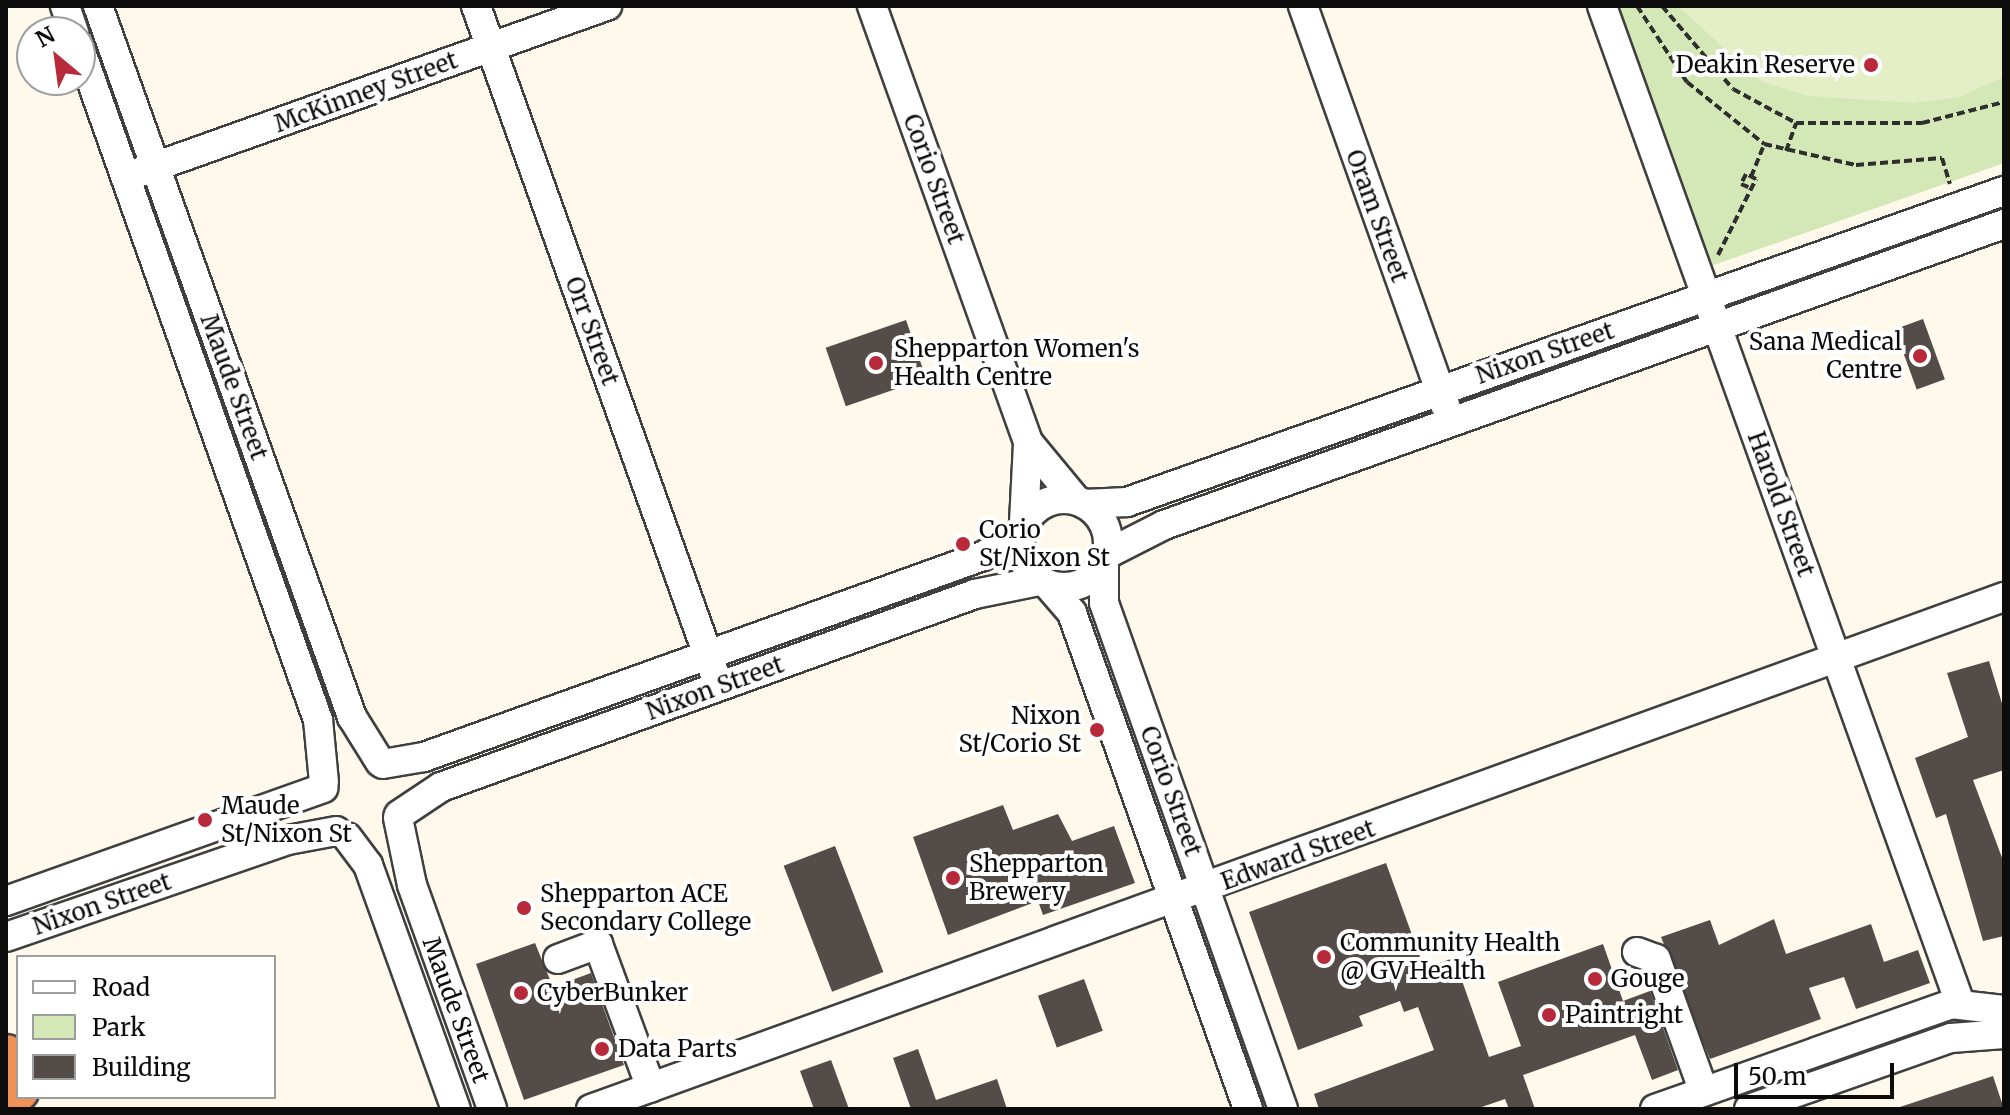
<!DOCTYPE html>
<html>
<head>
<meta charset="utf-8">
<style>
	body { margin:0 }
	#map { position:relative; width:2010px; height:1115px; overflow:hidden; background:#fef9eb; font-family:Merriweather,serif }
	div>[style] { position:absolute }
	.green>* { inset:0; background:#d4e7b6 }
	.pitch>* { inset:0; background:#e4efc8 }
	.building>* { inset:0; background:#544c48; transform-origin:0 0 }
	.path>* { height:4px; margin-top:-2px; transform-origin:0; background:repeating-linear-gradient(90deg,#2e2e2e 0 8px,transparent 0 12px) }
	.roads { filter:drop-shadow(2px 0 #3f3f3f) drop-shadow(-2px 0 #3f3f3f) drop-shadow(0 2px #3f3f3f) drop-shadow(0 -2px #3f3f3f) }
	.minor>* { height:28px; margin:-14px; padding:0 14px; transform-origin:14px; border-radius:14px; background:#fff }
	.minor>.ring { margin:-14px; padding:0; box-sizing:content-box; background:none; border:28px solid #fff; border-radius:50% }
	.highway>* { height:42px; margin:-21px; padding:0 21px; transform-origin:21px; border-radius:21px; background:#f09158 }
	.dots>* { width:22px; height:22px; translate:-50% -50%; box-sizing:border-box; border:4px solid #fff; border-radius:50% }
	span { translate:-50% -50%; white-space:nowrap; text-align:center; line-height:1.15; -webkit-text-stroke:8px #fff; paint-order:stroke }
	.poi-label { font-size:24px; color:#0c0c0c }
	.right { translate:-100% -50%; text-align:right }
	.left { translate:0 -50%; text-align:left }
	.street-label { font-size:24px; color:#0c0c0c }
	.frame { position:absolute; inset:0; border:8px solid #0c0c0c; pointer-events:none }
	.legend { position:absolute; left:16px; top:955px; width:260px; height:144px; box-sizing:border-box; background:#fff; border:2px solid #9e9e9e; margin:0; padding:10px 14px; list-style:none; font-size:24px; color:#0c0c0c }
	.legend li { display:flex; align-items:center; gap:16px; height:40px }
	.legend b { width:40px; border:2px solid #9e9e9e }
	.north { position:absolute; left:16px; top:16px; width:80px; height:80px; box-sizing:border-box; background:#fff; border:2px solid #9e9e9e; border-radius:50%; rotate:331deg; font-size:22px; font-weight:700; line-height:32px; text-align:center; color:#0c0c0c }
	.north::after { content:''; display:block; margin:auto; width:28px; height:36px; background:#b7293b; clip-path:polygon(50% 0,100% 100%,50% 72%,0 100%) }
	.scale { position:absolute; left:1734px; top:1063px; width:160px; height:36px; box-sizing:border-box; border:4px solid #0c0c0c; border-top:0; padding-left:10px; font-size:24px; line-height:28px; white-space:nowrap; color:#0c0c0c; -webkit-text-stroke:6px #fff; paint-order:stroke }
</style>
</head>
<body>
<div id="map">
	<div class="green">
		<div style="clip-path:polygon(1615px 6px,2004px 6px,2004px 163px,1708px 267px)"></div>
	</div>
	<div class="pitch">
		<div style="clip-path:polygon(1678px 6px,2004px 6px,2004px 77px,1959px 97px,1915px 103px,1808px 96px,1760px 81px)"></div>
	</div>
	<div class="building">
		<div style="left:1923px;top:319px;width:64px;height:30px;rotate:70deg"></div>
		<div style="left:906px;top:320px;width:62px;height:85px;rotate:71deg"></div>
		<div style="clip-path:polygon(1989px 661px,2004px 710px,2004px 770px,1973px 780px,2004px 863px,2004px 936px,1983px 941px,1946px 814px,1936px 818px,1915px 758px,1968px 737px,1947px 673px)"></div>
		<div style="clip-path:polygon(1003px 805px,1013px 830px,1058px 814px,1072px 841px,1114px 826px,1135px 883px,1043px 915px,1038px 901px,948px 935px,913px 837px)"></div>
		<div style="left:835px;top:846px;width:135px;height:55px;rotate:69deg"></div>
		<div style="clip-path:polygon(1386px 863px,1424px 968px,1454px 958px,1489px 1057px,1521px 1046px,1498px 982px,1603px 944px,1623px 1001px,1650px 991px,1678px 1070px,1652px 1080px,1635px 1035px,1523px 1075px,1535px 1109px,1509px 1109px,1505px 1099px,1476px 1109px,1319px 1109px,1314px 1094px,1434px 1050px,1418px 1007px,1404px 1012px,1400px 1001px,1359px 1016px,1363px 1026px,1298px 1050px,1249px 912px)"></div>
		<div style="clip-path:polygon(1774px 919px,1786px 954px,1871px 924px,1884px 962px,1918px 950px,1930px 983px,1856px 1009px,1844px 977px,1809px 988px,1821px 1019px,1710px 1059px,1661px 937px,1710px 920px,1719px 945px)"></div>
		<div style="clip-path:polygon(535px 943px,553px 987px,591px 973px,624px 1065px,524px 1100px,476px 964px)"></div>
		<div style="left:1084px;top:979px;width:55px;height:49px;rotate:70deg"></div>
		<div style="clip-path:polygon(918px 1049px,936px 1100px,997px 1079px,1007px 1109px,911px 1109px,893px 1058px)"></div>
		<div style="clip-path:polygon(831px 1060px,849px 1109px,814px 1109px,800px 1071px)"></div>
		<div style="clip-path:polygon(1993px 1076px,2004px 1109px,1900px 1109px,1900px 1107px)"></div>
	</div>
	<div class="path">
		<div style="left:1637px;top:6px;width:91px;rotate:56.7deg"></div>
		<div style="left:1687px;top:82px;width:99px;rotate:38.8deg"></div>
		<div style="left:1764px;top:144px;width:94px;rotate:12.9deg"></div>
		<div style="left:1856px;top:165px;width:86px;rotate:-4.7deg"></div>
		<div style="left:1942px;top:158px;width:27px;rotate:73deg"></div>
		<div style="left:1662px;top:6px;width:109px;rotate:49.5deg"></div>
		<div style="left:1733px;top:89px;width:72px;rotate:28.4deg"></div>
		<div style="left:1796px;top:123px;width:126px"></div>
		<div style="left:1922px;top:123px;width:85px;rotate:-14.4deg"></div>
		<div style="left:1786px;top:151px;width:30px;rotate:-70deg"></div>
		<div style="left:1751px;top:177px;width:35px;rotate:-68deg"></div>
		<div style="left:1718px;top:255px;width:85px;rotate:-63.4deg"></div>
		<div style="left:1756px;top:179px;width:11px;rotate:-153deg"></div>
		<div style="left:1746px;top:174px;width:11px;rotate:117deg"></div>
		<div style="left:1741px;top:184px;width:8px;rotate:23deg"></div>
	</div>
	<div class="roads">
		<div class="minor">
			<div style="left:65px;top:6px;width:28px;rotate:71deg"></div>
			<div style="left:98px;top:6px;width:755px;rotate:70.34deg"></div>
			<div style="left:352px;top:717px;width:53px;rotate:58.1deg"></div>
			<div style="left:476px;top:6px;width:722px;rotate:70.34deg"></div>
			<div style="left:872px;top:6px;width:463px;rotate:70.3deg"></div>
			<div style="left:1028px;top:442px;width:75px;rotate:50.4deg"></div>
			<div style="left:1303px;top:6px;width:424px;rotate:70.4deg"></div>
			<div style="left:1602px;top:6px;width:1059px;rotate:70.25deg"></div>
			<div style="left:80px;top:49px;width:712px;rotate:70.47deg"></div>
			<div style="left:318px;top:720px;width:62px;rotate:84.5deg"></div>
			<div style="left:140px;top:172px;width:496px;rotate:-19.6deg"></div>
			<div class="ring" style="left:1020px;top:499px;width:60px;height:60px"></div>
			<div style="left:1084px;top:504px;width:43px;rotate:-2.7deg"></div>
			<div style="left:1127px;top:502px;width:931px;rotate:-19.53deg"></div>
			<div style="left:1024px;top:522px;width:80px;rotate:-87.1deg"></div>
			<div style="left:1107px;top:554px;width:64px;rotate:-27deg"></div>
			<div style="left:1164px;top:525px;width:892px;rotate:-19.71deg"></div>
			<div style="left:1104px;top:562px;width:41px;rotate:90deg"></div>
			<div style="left:1104px;top:603px;width:537px;rotate:70.52deg"></div>
			<div style="left:1047px;top:584px;width:38px;rotate:49deg"></div>
			<div style="left:1072px;top:613px;width:526px;rotate:70.46deg"></div>
			<div style="left:383px;top:764px;width:42px;rotate:-9.7deg"></div>
			<div style="left:424px;top:757px;width:594px;rotate:-19.78deg"></div>
			<div style="left:983px;top:556px;width:44px;rotate:-31.2deg"></div>
			<div style="left:399px;top:815px;width:50px;rotate:-33.7deg"></div>
			<div style="left:441px;top:787px;width:568px;rotate:-19.87deg"></div>
			<div style="left:975px;top:594px;width:65px;rotate:-11.5deg"></div>
			<div style="left:398px;top:818px;width:68px;rotate:78.2deg"></div>
			<div style="left:412px;top:885px;width:238px;rotate:70.3deg"></div>
			<div style="left:347px;top:837px;width:35px;rotate:53deg"></div>
			<div style="left:368px;top:865px;width:259px;rotate:70.2deg"></div>
			<div style="left:6px;top:901px;width:337px;rotate:-19.6deg"></div>
			<div style="left:6px;top:937px;width:298px;rotate:-19deg"></div>
			<div style="left:288px;top:840px;width:49px;rotate:-10.6deg"></div>
			<div style="left:1637px;top:952px;width:20px;rotate:20deg"></div>
			<div style="left:1656px;top:959px;width:141px;rotate:70.2deg"></div>
			<div style="left:558px;top:959px;width:43px;rotate:-20.6deg"></div>
			<div style="left:598px;top:944px;width:153px;rotate:69.8deg"></div>
			<div style="left:591px;top:1109px;width:1503px;rotate:-19.92deg"></div>
			<div style="left:1655px;top:1109px;width:314px;rotate:-19.5deg"></div>
			<div style="left:1951px;top:1004px;width:53px;rotate:6.5deg"></div>
			<div style="left:1749px;top:1109px;width:214px;rotate:-19.4deg"></div>
			<div style="left:1951px;top:1038px;width:53px;rotate:-4.3deg"></div>
		</div>
		<div class="highway">
			<div style="left:6px;top:1056px;width:36px;rotate:71deg"></div>
		</div>
	</div>
	<div class="dots">
		<div style="left:1871px;top:65px;background:#b7293b"></div>
		<div style="left:1920px;top:356px;background:#b7293b"></div>
		<div style="left:876px;top:363px;background:#b7293b"></div>
		<div style="left:963px;top:544px;background:#b7293b"></div>
		<div style="left:1097px;top:730px;background:#b7293b"></div>
		<div style="left:205px;top:820px;background:#b7293b"></div>
		<div style="left:953px;top:878px;background:#b7293b"></div>
		<div style="left:524px;top:908px;background:#b7293b"></div>
		<div style="left:1324px;top:957px;background:#b7293b"></div>
		<div style="left:1595px;top:979px;background:#b7293b"></div>
		<div style="left:521px;top:993px;background:#b7293b"></div>
		<div style="left:1549px;top:1015px;background:#b7293b"></div>
		<div style="left:602px;top:1049px;background:#b7293b"></div>
	</div>
	<div class="poi-label">
		<span class="right" style="left:1855px;top:65px">Deakin Reserve</span>
		<span class="right" style="left:1902px;top:356px">Sana Medical<br>Centre</span>
		<span class="left" style="left:894px;top:363px">Shepparton Women's<br>Health Centre</span>
		<span class="left" style="left:979px;top:544px">Corio<br>St/Nixon St</span>
		<span class="right" style="left:1081px;top:730px">Nixon<br>St/Corio St</span>
		<span class="left" style="left:221px;top:820px">Maude<br>St/Nixon St</span>
		<span class="left" style="left:969px;top:878px">Shepparton<br>Brewery</span>
		<span class="left" style="left:540px;top:908px">Shepparton ACE<br>Secondary College</span>
		<span class="left" style="left:1340px;top:957px">Community Health<br>@ GV Health</span>
		<span class="left" style="left:1611px;top:979px">Gouge</span>
		<span class="left" style="left:537px;top:993px">CyberBunker</span>
		<span class="left" style="left:1565px;top:1015px">Paintright</span>
		<span class="left" style="left:618px;top:1049px">Data Parts</span>
	</div>
	<div class="street-label">
		<span style="left:366px;top:92px;rotate:-20deg">McKinney Street</span>
		<span style="left:934px;top:179px;rotate:70deg">Corio Street</span>
		<span style="left:1377px;top:216px;rotate:70deg">Oram Street</span>
		<span style="left:592px;top:331px;rotate:70deg">Orr Street</span>
		<span style="left:1545px;top:353px;rotate:-19deg">Nixon Street</span>
		<span style="left:234px;top:387px;rotate:70deg">Maude Street</span>
		<span style="left:1781px;top:504px;rotate:70deg">Harold Street</span>
		<span style="left:715px;top:688px;rotate:-20deg">Nixon Street</span>
		<span style="left:1171px;top:791px;rotate:70deg">Corio Street</span>
		<span style="left:1298px;top:855px;rotate:-20deg">Edward Street</span>
		<span style="left:102px;top:904px;rotate:-19deg">Nixon Street</span>
		<span style="left:456px;top:1010px;rotate:70deg">Maude Street</span>
	</div>
	<div class="frame"></div>
	<ul class="legend">
	<li><b style="height:10px;background:#fff"></b>Road</li>
	<li><b style="height:22px;background:#d4e7b6"></b>Park</li>
	<li><b style="height:22px;background:#544c48"></b>Building</li>
	</ul>
	<div class="north">N</div>
	<div class="scale">50 m</div>
</div>
</body>
</html>
